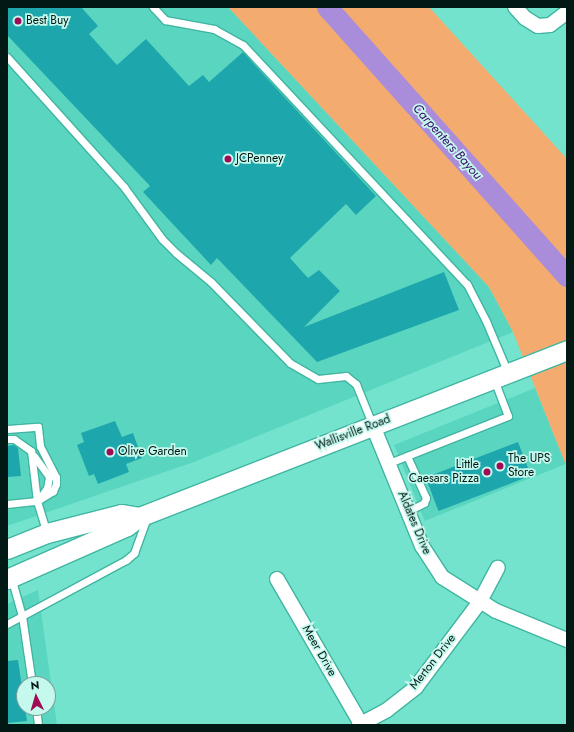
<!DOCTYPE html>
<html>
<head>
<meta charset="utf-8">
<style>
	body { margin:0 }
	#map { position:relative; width:574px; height:732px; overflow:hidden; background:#73e3ce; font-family:Jost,sans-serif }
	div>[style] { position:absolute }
	.built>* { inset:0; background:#5ad6c0; transform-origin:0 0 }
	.green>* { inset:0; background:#f3ab6f }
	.river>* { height:21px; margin:-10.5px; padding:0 10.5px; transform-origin:10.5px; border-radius:10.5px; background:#a98ddb }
	.building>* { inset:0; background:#1da7ad; transform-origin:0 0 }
	.roads { filter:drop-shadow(1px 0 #40b5a1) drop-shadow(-1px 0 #40b5a1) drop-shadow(0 1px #40b5a1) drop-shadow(0 -1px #40b5a1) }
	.service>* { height:7px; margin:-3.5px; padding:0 3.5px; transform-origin:3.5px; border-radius:3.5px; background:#fff }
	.minor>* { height:14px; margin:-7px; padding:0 7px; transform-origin:7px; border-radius:7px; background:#fff }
	.secondary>* { height:19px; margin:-9.5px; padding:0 9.5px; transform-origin:9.5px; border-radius:9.5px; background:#fff }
	.dots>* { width:11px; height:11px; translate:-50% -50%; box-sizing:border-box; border:2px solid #c6f9ee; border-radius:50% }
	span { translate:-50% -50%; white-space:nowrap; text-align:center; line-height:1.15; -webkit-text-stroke:3.5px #c6f9ee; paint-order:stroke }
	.poi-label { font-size:12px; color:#011814 }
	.left { translate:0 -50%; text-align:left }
	.right { translate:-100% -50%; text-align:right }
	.street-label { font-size:12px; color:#011814 }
	.water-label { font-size:13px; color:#3a0a68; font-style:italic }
	.frame { position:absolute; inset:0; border:8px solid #011814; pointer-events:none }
	.north { position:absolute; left:16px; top:676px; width:40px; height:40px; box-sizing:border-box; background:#c6f9ee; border:1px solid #779f97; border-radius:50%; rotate:355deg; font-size:11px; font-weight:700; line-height:16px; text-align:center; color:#011814 }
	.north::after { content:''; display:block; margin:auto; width:14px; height:18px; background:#9f0b54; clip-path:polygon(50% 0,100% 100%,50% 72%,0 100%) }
</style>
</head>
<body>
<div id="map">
	<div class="built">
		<div style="clip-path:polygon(7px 7px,228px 7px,489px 287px,513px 332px,194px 462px,7px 526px)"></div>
		<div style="left:535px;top:388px;width:82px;height:152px;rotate:68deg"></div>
		<div style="clip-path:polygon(evenodd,38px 590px,57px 725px,7px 725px,7px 604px,38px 590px,24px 684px,48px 684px,48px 708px,24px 708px,24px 684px)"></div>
	</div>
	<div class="green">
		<div style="clip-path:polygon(228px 7px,429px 7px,567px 159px,567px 468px,513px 332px,489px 287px)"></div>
	</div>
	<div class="river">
		<div style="left:327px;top:7px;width:361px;rotate:48.3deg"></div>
	</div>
	<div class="building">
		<div style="clip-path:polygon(7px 7px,81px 7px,98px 26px,89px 34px,117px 65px,146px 39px,189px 86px,203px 75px,209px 82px,243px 52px,262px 73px,376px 196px,356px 215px,346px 204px,290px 258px,308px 278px,319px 270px,340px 291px,304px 327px,444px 272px,459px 310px,317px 362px,217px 258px,211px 265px,143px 192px,150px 186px,7px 35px)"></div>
		<div style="clip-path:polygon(115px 421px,122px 437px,133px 433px,142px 458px,126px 464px,129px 472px,98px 484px,94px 474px,89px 476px,77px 445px,84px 442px,81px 433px)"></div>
		<div style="left:518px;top:442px;width:36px;height:99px;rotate:69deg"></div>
		<div style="clip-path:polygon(14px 445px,18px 448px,21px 476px,7px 477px,7px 446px)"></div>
		<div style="clip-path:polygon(18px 660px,27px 721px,7px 723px,7px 661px)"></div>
	</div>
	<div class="roads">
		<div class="service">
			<div style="left:153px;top:7px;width:18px;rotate:47deg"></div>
			<div style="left:165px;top:20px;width:50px;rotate:10.4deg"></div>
			<div style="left:214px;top:29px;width:33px;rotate:29deg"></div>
			<div style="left:243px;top:45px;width:328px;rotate:46.9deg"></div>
			<div style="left:467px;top:284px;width:42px;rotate:62.8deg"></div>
			<div style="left:486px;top:321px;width:56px;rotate:67.1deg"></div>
			<div style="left:7px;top:57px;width:175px;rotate:48deg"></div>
			<div style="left:124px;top:187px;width:64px;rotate:53.8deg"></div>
			<div style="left:162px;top:239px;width:20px;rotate:45deg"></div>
			<div style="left:176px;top:253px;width:45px;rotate:39.6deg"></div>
			<div style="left:211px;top:282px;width:113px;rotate:45.7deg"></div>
			<div style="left:290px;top:363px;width:32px;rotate:30deg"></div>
			<div style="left:318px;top:379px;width:28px;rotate:-6deg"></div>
			<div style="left:346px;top:376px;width:13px;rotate:39deg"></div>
			<div style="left:356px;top:384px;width:45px;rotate:68deg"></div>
			<div style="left:7px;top:429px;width:31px;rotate:-4deg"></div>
			<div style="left:38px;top:427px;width:19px;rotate:84deg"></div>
			<div style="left:40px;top:446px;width:35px;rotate:63deg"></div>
			<div style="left:56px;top:477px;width:7px;rotate:90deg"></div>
			<div style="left:56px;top:484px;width:8px;rotate:113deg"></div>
			<div style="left:53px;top:491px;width:19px;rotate:148deg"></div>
			<div style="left:7px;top:439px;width:7px"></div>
			<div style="left:14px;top:439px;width:21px;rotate:35deg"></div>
			<div style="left:31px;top:451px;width:50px;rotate:83.2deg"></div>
			<div style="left:34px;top:456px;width:26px;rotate:54deg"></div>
			<div style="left:49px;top:477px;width:11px;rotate:100deg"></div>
			<div style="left:47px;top:488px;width:12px;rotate:125deg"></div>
			<div style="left:407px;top:456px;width:46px;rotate:65.7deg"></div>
			<div style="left:426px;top:498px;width:5px;rotate:112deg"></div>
			<div style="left:424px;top:503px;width:18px;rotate:153deg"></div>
			<div style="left:389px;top:463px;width:128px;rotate:-21.6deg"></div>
			<div style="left:508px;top:416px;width:40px;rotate:-111deg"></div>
			<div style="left:7px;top:504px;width:30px;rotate:-6deg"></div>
			<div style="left:37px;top:501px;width:34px;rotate:73deg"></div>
			<div style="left:11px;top:577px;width:41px;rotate:74.2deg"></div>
			<div style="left:22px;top:616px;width:69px;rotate:81.6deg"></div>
			<div style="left:7px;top:624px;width:135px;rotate:-28.3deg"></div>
			<div style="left:126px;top:560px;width:11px;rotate:-41deg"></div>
			<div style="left:134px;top:553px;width:38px;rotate:-70deg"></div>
			<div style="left:36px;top:708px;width:17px;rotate:83deg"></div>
		</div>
		<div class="minor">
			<div style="left:515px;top:7px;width:15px;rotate:48deg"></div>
			<div style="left:525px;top:18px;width:15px;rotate:32deg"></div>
			<div style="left:538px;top:26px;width:12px;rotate:-5deg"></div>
			<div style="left:550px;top:25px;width:21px;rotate:-37deg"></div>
			<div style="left:373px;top:426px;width:130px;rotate:67.8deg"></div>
			<div style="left:422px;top:546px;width:37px;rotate:57deg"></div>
			<div style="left:442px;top:577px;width:64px;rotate:32.2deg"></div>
			<div style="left:496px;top:611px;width:77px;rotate:22.2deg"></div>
			<div style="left:277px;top:579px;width:168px;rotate:59.9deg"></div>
			<div style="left:359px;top:725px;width:32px;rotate:-28deg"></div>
			<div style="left:387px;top:710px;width:37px;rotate:-38deg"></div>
			<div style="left:416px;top:687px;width:105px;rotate:-53.1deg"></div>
			<div style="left:479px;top:603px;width:40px;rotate:-62deg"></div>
		</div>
		<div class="secondary">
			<div style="left:7px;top:549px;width:43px;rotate:-21.8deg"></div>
			<div style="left:47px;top:533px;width:76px;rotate:-14.4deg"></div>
			<div style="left:121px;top:514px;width:18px;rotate:9deg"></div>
			<div style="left:7px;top:579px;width:131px;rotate:-23.8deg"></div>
			<div style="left:127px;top:526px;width:15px;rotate:-37deg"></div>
			<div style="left:139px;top:517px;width:459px;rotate:-21.3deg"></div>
		</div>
	</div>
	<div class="dots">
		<div style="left:18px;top:21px;background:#9f0b54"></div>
		<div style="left:228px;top:159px;background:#9f0b54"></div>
		<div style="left:110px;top:452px;background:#9f0b54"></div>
		<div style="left:500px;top:466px;background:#9f0b54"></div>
		<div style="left:487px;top:472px;background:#9f0b54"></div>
	</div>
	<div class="poi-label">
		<span class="left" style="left:26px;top:21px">Best Buy</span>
		<span class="left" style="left:236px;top:159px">JCPenney</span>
		<span class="left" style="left:118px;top:452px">Olive Garden</span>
		<span class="left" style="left:508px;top:466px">The UPS<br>Store</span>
		<span class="right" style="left:479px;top:472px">Little<br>Caesars Pizza</span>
	</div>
	<div class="street-label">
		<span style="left:353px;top:433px;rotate:-21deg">Wallisville Road</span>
		<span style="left:414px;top:523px;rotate:67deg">Aldates Drive</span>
		<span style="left:319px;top:651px;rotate:60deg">Meer Drive</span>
		<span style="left:433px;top:662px;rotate:-52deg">Merton Drive</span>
	</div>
	<div class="water-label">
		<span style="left:447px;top:142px;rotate:48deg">Carpenters Bayou</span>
	</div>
	<div class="frame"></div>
	<div class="north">N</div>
</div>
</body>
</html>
